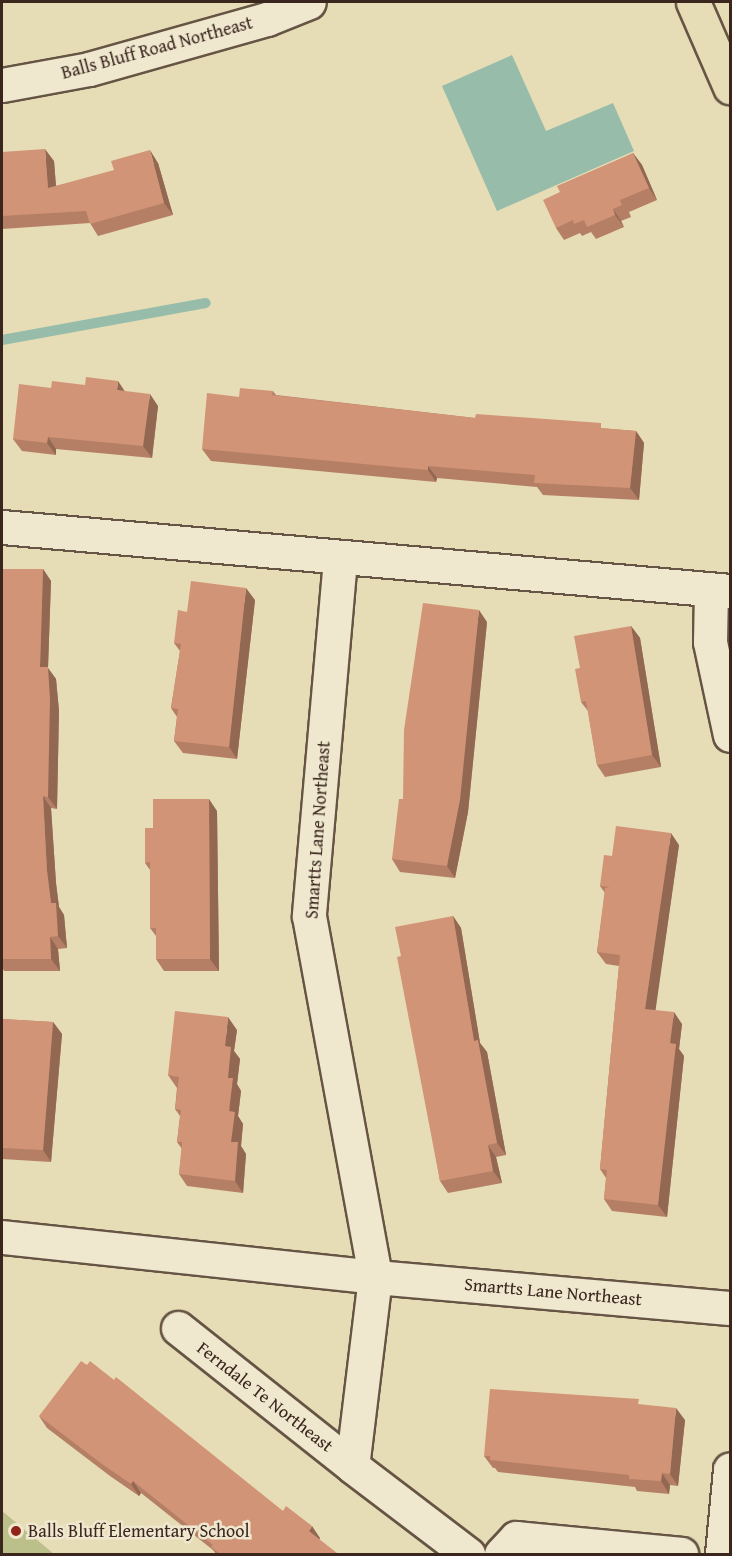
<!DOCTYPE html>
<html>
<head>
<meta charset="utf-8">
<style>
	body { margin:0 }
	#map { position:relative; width:732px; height:1556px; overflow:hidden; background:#e6dcb5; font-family:"Gentium Book Plus",serif }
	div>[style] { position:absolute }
	.green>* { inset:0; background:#bbbf89 }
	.water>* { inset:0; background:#97bcaa }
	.stream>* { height:10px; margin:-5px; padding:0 5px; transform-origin:5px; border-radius:5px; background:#97bcaa }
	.roads { filter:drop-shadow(2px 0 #665444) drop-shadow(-2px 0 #665444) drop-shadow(0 2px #665444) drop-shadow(0 -2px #665444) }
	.minor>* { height:33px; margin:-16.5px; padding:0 16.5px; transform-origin:16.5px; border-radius:16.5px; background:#efe8cf }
	.major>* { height:33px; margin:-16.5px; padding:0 16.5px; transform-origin:16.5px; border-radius:16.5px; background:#e6dcb5 }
	.wall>* { inset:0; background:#b57f66 }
	.shaded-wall>* { inset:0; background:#936853 }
	.building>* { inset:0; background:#d29477 }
	.dots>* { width:16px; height:16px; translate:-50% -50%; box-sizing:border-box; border:3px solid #efe8cf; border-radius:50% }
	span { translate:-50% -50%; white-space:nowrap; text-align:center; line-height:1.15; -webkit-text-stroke:5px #efe8cf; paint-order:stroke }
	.street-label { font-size:18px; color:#3b261e }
	.poi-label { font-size:18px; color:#3b261e }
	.left { translate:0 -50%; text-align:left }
	.frame { position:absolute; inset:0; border:3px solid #3b261e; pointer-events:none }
</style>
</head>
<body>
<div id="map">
	<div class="green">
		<div style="clip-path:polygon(2px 1511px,54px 1554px,2px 1554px)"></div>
	</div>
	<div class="water">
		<div style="clip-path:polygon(512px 55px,546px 131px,613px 103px,634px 151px,497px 211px,442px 86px)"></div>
	</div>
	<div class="stream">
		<div style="left:2px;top:340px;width:207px;rotate:-10.3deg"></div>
	</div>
	<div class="roads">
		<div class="minor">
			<div style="left:2px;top:85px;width:88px;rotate:-10.4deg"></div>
			<div style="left:89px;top:69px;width:185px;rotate:-15.7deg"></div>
			<div style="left:267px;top:19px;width:45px;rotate:-22deg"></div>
			<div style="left:2px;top:527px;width:731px;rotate:5.02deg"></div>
			<div style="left:340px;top:559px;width:358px;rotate:95deg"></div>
			<div style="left:309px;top:916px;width:367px;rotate:79.6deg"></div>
			<div style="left:375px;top:1277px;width:190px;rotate:96.9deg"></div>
			<div style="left:352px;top:1466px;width:146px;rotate:37.2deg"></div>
			<div style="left:711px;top:590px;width:52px;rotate:91.1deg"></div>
			<div style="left:710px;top:642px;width:95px;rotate:77.9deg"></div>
			<div style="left:2px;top:1237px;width:375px;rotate:6.1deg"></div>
			<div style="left:375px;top:1277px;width:356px;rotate:5deg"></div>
			<div style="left:178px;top:1328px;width:222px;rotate:38.4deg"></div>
			<div style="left:501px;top:1554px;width:22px;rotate:-47deg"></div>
			<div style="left:516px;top:1538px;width:166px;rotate:5.5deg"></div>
			<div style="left:722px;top:1554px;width:85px;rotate:-84.6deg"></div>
		</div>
		<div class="major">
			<div style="left:693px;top:2px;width:93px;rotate:66.5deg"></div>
		</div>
	</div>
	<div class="wall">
		<div style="clip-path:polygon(2px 152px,54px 161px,56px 186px,158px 163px,173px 215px,98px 236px,90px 223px,2px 229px)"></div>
		<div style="clip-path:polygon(633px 153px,642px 165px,657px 200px,629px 212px,631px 217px,621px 221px,624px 227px,596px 239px,591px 232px,582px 236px,580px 233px,564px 240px,556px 228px,560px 192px)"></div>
		<div style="clip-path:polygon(51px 388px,125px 391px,158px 406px,152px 458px,56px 449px,56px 455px,22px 451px,13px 439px)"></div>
		<div style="clip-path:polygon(273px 391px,276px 395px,475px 418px,636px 431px,644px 443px,639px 500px,543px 495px,537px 487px,437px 478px,436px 482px,211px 461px,202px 449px,239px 397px)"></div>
		<div style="clip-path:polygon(2px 569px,43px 569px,51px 581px,48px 668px,56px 679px,59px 711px,57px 809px,51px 808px,56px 883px,59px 907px,64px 915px,67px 948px,58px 949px,60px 971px,4px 971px,2px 967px)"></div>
		<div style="clip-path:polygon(255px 600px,237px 759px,183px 753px,174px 741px,177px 717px,171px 708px,180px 651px,174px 643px,187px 612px)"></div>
		<div style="clip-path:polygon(487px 622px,468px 812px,455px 878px,400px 872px,392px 859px)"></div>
		<div style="clip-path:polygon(631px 626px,640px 638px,661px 767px,605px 777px,597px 765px,588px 711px,581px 702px)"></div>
		<div style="clip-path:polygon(217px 811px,219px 971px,164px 971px,156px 959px,156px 936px,150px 928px,150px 870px,145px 863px,153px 828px)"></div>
		<div style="clip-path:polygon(679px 845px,655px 1010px,682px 1024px,679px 1049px,684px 1056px,667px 1217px,612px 1211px,604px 1199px,606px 1178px,600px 1169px,619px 966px,606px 964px,597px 952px,605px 893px,600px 886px,612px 856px)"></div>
		<div style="clip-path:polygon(453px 916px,461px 928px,480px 1043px,487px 1052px,506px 1155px,496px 1157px,502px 1183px,448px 1193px,440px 1181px,401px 956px)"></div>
		<div style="clip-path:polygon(2px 1019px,53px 1022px,62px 1034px,51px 1162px,2px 1159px)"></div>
		<div style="clip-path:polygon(237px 1030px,234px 1051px,240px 1059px,237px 1084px,241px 1091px,238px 1116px,243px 1124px,241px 1146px,246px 1154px,243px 1193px,187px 1186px,179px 1174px,182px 1149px,177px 1142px,180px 1116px,175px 1109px,177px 1088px,168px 1075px)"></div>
		<div style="clip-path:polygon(643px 1405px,685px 1420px,678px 1486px,670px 1485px,669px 1494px,637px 1491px,635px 1487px,498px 1472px,495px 1468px,493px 1468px,484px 1456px)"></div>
		<div style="clip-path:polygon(39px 1416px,283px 1511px,320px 1538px,319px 1540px,338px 1554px,216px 1554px,213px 1550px,141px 1493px,139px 1496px,110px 1476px,47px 1428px)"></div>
	</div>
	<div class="shaded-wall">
		<div style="clip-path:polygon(45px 149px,54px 161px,57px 200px,48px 188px)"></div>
		<div style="clip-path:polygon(150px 150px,158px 163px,173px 215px,164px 203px)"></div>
		<div style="clip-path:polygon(633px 153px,642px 165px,657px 200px,649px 188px)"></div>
		<div style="clip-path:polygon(613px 209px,621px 221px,624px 227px,615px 215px)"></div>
		<div style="clip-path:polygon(118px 381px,126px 393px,117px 390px)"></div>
		<div style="clip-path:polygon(150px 394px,158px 406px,152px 458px,143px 446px)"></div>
		<div style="clip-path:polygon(636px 431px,644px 443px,639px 500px,630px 488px)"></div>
		<div style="clip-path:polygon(48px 437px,56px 449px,56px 455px,47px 443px)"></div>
		<div style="clip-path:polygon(428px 466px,437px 478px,436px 482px,428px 470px)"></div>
		<div style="clip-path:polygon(43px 569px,51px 581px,48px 668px,56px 679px,59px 711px,57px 809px,48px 797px,40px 667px)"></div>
		<div style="clip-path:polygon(246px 588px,255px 600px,237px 759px,229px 747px)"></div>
		<div style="clip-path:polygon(479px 610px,487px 622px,468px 812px,455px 878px,447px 866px)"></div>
		<div style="clip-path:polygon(631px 626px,640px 638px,661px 767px,652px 755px)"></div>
		<div style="clip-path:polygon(43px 796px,51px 808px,56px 883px,59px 907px,64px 915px,67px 948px,58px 936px,51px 903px,47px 871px)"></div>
		<div style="clip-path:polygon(209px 799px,217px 811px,219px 971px,210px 959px)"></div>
		<div style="clip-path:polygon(671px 833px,679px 845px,654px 1021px,645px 1009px)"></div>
		<div style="clip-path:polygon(453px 916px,461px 928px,480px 1043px,487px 1052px,506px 1155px,497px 1143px,474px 1041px)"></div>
		<div style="clip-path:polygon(50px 937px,58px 949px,60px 971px,51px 959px)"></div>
		<div style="clip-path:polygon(674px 1012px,682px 1024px,679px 1049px,684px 1056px,667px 1217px,658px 1205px,670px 1043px)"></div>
		<div style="clip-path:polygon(228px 1017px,237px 1030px,234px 1051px,240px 1059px,237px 1084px,241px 1091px,238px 1116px,243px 1124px,241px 1146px,246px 1154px,243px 1193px,235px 1181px,231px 1142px,228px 1078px,225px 1046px)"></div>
		<div style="clip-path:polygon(53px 1022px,62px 1034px,51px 1162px,43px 1150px)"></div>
		<div style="clip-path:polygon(488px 1145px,496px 1157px,502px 1183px,493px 1171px)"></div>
		<div style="clip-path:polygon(676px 1408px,685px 1420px,678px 1486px,670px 1474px)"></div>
		<div style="clip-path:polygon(662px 1473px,670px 1485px,669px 1494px,661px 1481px)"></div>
		<div style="clip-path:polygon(133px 1481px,141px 1493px,139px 1496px,131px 1484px)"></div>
		<div style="clip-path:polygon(312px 1526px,320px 1538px,317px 1543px,309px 1531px)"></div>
	</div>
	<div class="building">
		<div style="clip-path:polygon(45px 149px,48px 188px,114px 170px,111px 161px,150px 150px,164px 203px,90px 224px,86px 211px,2px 216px,2px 152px)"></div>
		<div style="clip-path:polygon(633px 153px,649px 188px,620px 200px,622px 205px,613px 209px,615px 215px,587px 227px,584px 220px,574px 224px,573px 220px,556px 228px,543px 200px,560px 192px,557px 186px)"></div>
		<div style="clip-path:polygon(86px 377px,118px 381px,117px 390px,150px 394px,143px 446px,48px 437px,47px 443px,13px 439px,19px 384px,51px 388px,52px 381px,85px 385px)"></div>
		<div style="clip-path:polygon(240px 388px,273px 391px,272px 395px,475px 418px,476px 414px,601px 423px,601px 428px,636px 431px,630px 488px,534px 483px,535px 475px,428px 466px,428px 470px,202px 449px,207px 393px,239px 397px)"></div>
		<div style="clip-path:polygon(2px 569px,43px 569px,40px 667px,48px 667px,50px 699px,48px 797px,43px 796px,47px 871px,51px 903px,56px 903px,58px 936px,50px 937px,51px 959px,2px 959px)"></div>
		<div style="clip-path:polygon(191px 581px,246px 588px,229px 747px,174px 741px,178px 709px,171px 708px,181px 644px,174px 643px,178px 610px,187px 612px)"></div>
		<div style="clip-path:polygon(423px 603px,479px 610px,460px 800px,447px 866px,392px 859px,399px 799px,403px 799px,404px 730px)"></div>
		<div style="clip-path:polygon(631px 626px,652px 755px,597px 765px,586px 701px,581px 702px,575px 669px,580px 668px,574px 636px)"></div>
		<div style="clip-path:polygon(153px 799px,209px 799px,210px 959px,156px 959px,156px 928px,150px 928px,150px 862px,145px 863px,145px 828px,153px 828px)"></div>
		<div style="clip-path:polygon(616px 826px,671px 833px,645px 1009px,674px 1012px,670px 1043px,676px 1044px,658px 1205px,604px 1199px,607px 1170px,600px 1169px,620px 955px,597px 952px,605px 888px,610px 887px,600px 886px,604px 855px,612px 856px)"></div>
		<div style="clip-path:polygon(453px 916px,474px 1041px,478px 1040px,497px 1143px,488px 1145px,493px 1171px,440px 1181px,397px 957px,401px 956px,395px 927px)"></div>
		<div style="clip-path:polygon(175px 1011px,228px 1017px,225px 1046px,231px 1047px,228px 1078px,233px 1078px,229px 1111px,235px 1112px,231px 1142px,238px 1142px,235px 1181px,179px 1174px,182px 1142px,177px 1142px,181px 1110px,175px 1109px,179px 1077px,168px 1075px)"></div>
		<div style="clip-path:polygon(2px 1019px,53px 1022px,43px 1150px,2px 1148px)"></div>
		<div style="clip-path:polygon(81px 1361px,87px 1365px,90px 1361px,114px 1380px,116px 1377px,283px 1511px,286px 1506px,312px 1526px,309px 1531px,338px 1554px,220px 1554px,211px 1547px,213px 1545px,133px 1481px,131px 1484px,102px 1464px,39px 1416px)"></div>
		<div style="clip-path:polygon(490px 1389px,639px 1399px,638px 1404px,676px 1408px,670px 1474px,662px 1473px,661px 1481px,629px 1479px,629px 1475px,490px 1460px,490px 1456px,484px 1456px)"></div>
	</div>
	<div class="dots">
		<div style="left:16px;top:1531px;background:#8f2418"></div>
	</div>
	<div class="street-label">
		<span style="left:157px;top:48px;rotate:-15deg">Balls Bluff Road Northeast</span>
		<span style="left:318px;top:830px;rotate:-86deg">Smartts Lane Northeast</span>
		<span style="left:553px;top:1292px;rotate:5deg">Smartts Lane Northeast</span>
		<span style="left:265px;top:1397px;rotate:38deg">Ferndale Te Northeast</span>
	</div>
	<div class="poi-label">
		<span class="left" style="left:28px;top:1531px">Balls Bluff Elementary School</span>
	</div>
	<div class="frame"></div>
</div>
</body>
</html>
